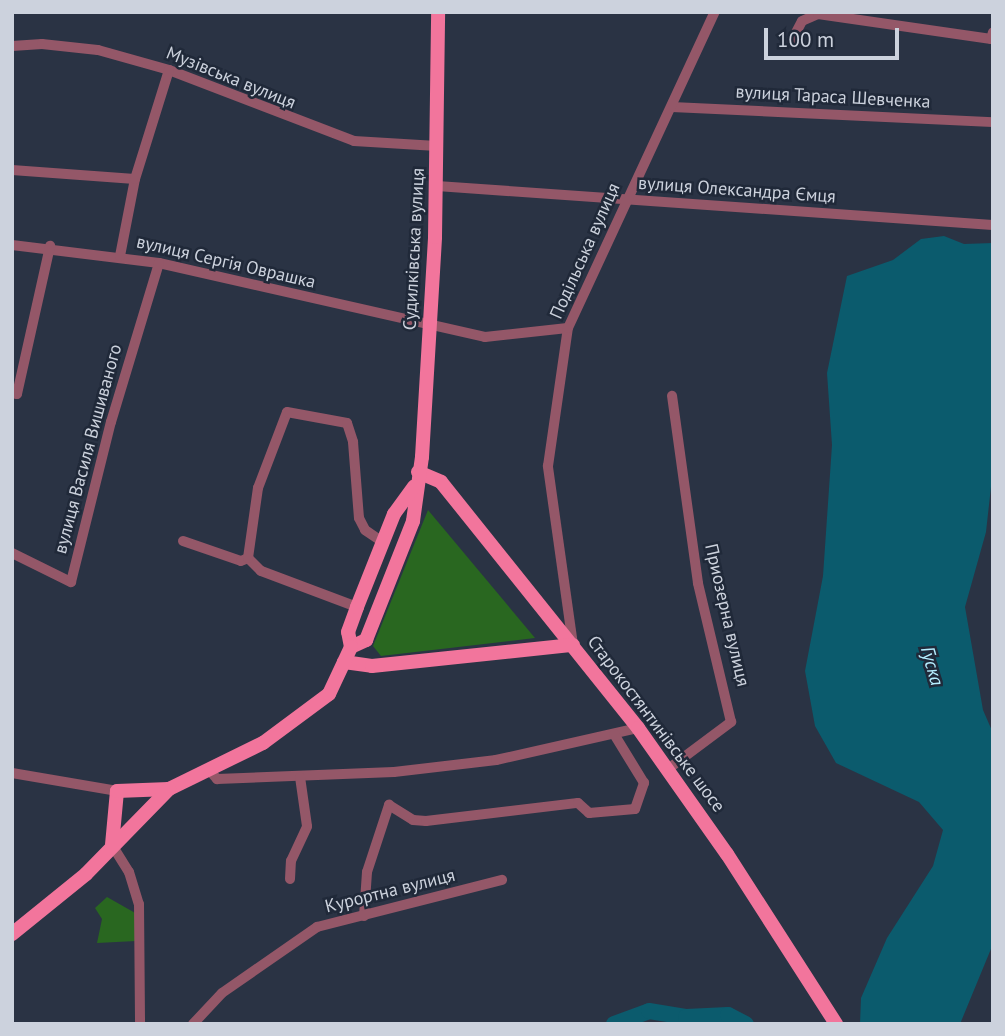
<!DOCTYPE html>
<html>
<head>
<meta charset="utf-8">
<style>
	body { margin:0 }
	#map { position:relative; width:1005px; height:1036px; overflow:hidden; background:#2a3344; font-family:"PT Sans",sans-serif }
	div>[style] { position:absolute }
	.green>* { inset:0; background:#296720 }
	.water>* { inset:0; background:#0b5b6d }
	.river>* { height:16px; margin:-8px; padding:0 8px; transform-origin:8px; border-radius:8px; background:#0b5b6d }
	.minor>* { height:10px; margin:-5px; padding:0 5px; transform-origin:5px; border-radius:5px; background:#945768 }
	.major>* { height:14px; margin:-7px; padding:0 7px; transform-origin:7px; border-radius:7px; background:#f2759c }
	span { translate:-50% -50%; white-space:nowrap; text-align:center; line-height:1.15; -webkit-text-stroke:5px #202939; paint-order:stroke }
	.street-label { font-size:18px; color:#ccd2dd }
	.water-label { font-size:19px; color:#b5eeff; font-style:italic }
	.frame { position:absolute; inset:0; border:14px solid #ccd2dd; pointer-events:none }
	.scale { position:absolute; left:764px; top:28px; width:135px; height:32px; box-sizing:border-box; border:4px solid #ccd2dd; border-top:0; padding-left:9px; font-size:21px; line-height:24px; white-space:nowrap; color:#ccd2dd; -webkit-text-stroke:5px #202939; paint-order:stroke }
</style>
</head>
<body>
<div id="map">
	<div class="green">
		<div style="clip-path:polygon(428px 510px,535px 638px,381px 656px,373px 646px)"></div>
		<div style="clip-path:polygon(107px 897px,137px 914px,136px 941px,97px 943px,102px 919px,95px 908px)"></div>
	</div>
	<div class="water">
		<div style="clip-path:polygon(944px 236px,964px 244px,993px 243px,993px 469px,986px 532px,965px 607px,983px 710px,993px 733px,993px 944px,960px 1024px,860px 1024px,861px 998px,887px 938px,933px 866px,943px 830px,919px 802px,836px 763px,815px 726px,805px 671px,823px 576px,832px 445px,827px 373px,847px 276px,893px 260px,921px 239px)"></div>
	</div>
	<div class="river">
		<div style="left:614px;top:1024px;width:37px;rotate:-20deg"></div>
		<div style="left:649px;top:1011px;width:37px;rotate:9deg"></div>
		<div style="left:686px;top:1017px;width:42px;rotate:-2.7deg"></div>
		<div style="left:728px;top:1015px;width:20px;rotate:27deg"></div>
	</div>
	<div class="minor">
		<div style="left:792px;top:40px;width:21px;rotate:-62deg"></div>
		<div style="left:802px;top:21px;width:17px;rotate:-24deg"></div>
		<div style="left:818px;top:14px;width:175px;rotate:8.2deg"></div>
		<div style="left:991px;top:39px;width:7px;rotate:-74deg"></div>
		<div style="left:12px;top:46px;width:30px;rotate:-4deg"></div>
		<div style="left:42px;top:44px;width:56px;rotate:6.1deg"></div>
		<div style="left:98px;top:50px;width:74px;rotate:15.7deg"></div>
		<div style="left:169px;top:70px;width:198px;rotate:21deg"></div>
		<div style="left:354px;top:141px;width:83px;rotate:3.4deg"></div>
		<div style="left:672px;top:107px;width:321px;rotate:2.7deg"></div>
		<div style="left:12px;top:170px;width:123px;rotate:4.2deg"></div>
		<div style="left:437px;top:186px;width:557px;rotate:4.01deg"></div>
		<div style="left:12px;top:245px;width:148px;rotate:7deg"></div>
		<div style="left:159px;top:263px;width:334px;rotate:12.8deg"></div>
		<div style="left:485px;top:337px;width:83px;rotate:-6.2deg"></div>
		<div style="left:120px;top:256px;width:78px;rotate:-79deg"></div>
		<div style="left:135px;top:179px;width:114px;rotate:-72.7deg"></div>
		<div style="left:12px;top:393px;width:5px;rotate:11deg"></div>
		<div style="left:17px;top:394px;width:152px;rotate:-77.4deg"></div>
		<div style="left:183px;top:541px;width:61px;rotate:19deg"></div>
		<div style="left:241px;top:561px;width:8px;rotate:-23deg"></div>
		<div style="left:12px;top:553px;width:66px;rotate:26.2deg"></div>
		<div style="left:71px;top:582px;width:165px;rotate:-76deg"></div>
		<div style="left:111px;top:422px;width:166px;rotate:-73.2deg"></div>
		<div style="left:357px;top:607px;width:103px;rotate:-159.4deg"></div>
		<div style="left:261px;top:571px;width:18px;rotate:-135deg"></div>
		<div style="left:248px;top:558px;width:71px;rotate:-81.9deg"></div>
		<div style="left:258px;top:488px;width:81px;rotate:-69.1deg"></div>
		<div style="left:287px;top:412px;width:61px;rotate:10.4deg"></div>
		<div style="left:347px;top:423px;width:20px;rotate:72deg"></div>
		<div style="left:353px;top:442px;width:76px;rotate:85.5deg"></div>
		<div style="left:359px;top:518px;width:13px;rotate:63deg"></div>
		<div style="left:365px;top:530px;width:22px;rotate:34deg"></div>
		<div style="left:573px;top:645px;width:181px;rotate:-98deg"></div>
		<div style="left:548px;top:466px;width:139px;rotate:-81.8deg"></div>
		<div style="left:568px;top:328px;width:349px;rotate:-65.1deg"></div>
		<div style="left:668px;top:769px;width:79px;rotate:-36.7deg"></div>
		<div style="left:731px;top:722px;width:143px;rotate:-103.4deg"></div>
		<div style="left:698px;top:583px;width:189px;rotate:-97.9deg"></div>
		<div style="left:210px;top:771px;width:11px;rotate:49deg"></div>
		<div style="left:217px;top:779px;width:177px;rotate:-2.3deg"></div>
		<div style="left:394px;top:772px;width:103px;rotate:-6.7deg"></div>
		<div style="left:496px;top:760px;width:146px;rotate:-12.7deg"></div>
		<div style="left:12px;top:773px;width:107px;rotate:9.7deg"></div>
		<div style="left:112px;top:845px;width:32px;rotate:58deg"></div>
		<div style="left:129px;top:872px;width:34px;rotate:73deg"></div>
		<div style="left:139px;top:904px;width:120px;rotate:89.5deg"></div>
		<div style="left:290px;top:879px;width:18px;rotate:-87deg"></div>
		<div style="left:291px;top:861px;width:38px;rotate:-65deg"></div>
		<div style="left:307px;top:826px;width:49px;rotate:-98.1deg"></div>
		<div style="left:364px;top:916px;width:44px;rotate:-86.1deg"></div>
		<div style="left:367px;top:872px;width:71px;rotate:-71.8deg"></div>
		<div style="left:389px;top:805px;width:28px;rotate:32deg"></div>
		<div style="left:413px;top:820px;width:13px;rotate:4deg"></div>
		<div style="left:426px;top:821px;width:153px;rotate:-6.8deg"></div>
		<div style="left:578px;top:803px;width:15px;rotate:42deg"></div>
		<div style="left:589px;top:813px;width:46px;rotate:-5deg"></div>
		<div style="left:635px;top:809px;width:28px;rotate:-71deg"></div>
		<div style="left:644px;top:783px;width:57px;rotate:-121.5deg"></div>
		<div style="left:193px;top:1024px;width:42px;rotate:-46.9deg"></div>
		<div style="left:222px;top:993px;width:116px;rotate:-34.8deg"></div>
		<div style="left:317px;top:927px;width:191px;rotate:-14.3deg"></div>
	</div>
	<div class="major">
		<div style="left:418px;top:472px;width:25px;rotate:23deg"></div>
		<div style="left:441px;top:482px;width:315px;rotate:51.3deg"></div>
		<div style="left:638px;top:728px;width:154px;rotate:54.8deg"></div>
		<div style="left:727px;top:854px;width:202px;rotate:57.3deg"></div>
		<div style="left:351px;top:647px;width:17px;rotate:-25deg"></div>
		<div style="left:366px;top:640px;width:128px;rotate:-68.4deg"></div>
		<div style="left:413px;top:521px;width:65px;rotate:-82deg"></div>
		<div style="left:422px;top:457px;width:220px;rotate:-86.6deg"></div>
		<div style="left:435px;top:237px;width:225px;rotate:-89.2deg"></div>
		<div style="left:351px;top:647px;width:15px;rotate:-101deg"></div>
		<div style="left:348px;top:632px;width:27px;rotate:-70deg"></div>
		<div style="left:357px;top:607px;width:100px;rotate:-68.3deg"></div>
		<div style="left:394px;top:514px;width:34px;rotate:-54deg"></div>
		<div style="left:344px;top:662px;width:28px;rotate:8deg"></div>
		<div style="left:372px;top:666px;width:202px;rotate:-6deg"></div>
		<div style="left:112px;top:845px;width:54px;rotate:-84.7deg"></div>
		<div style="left:117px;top:791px;width:52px;rotate:-2.2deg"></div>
		<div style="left:169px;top:789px;width:105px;rotate:-26.1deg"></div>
		<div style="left:263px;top:743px;width:82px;rotate:-36.6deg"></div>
		<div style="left:329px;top:694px;width:52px;rotate:-64.9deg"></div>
		<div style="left:12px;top:934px;width:95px;rotate:-39deg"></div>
		<div style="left:86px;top:874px;width:119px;rotate:-45.7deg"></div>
	</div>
	<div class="street-label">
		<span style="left:231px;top:78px;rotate:22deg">Музівська вулиця</span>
		<span style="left:833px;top:97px;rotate:3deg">вулиця Тараса Шевченка</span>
		<span style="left:737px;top:190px;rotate:4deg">вулиця Олександра Ємця</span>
		<span style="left:414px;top:249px;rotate:-87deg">Судилківська вулиця</span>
		<span style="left:585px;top:251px;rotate:-66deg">Подільська вулиця</span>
		<span style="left:226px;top:262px;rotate:13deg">вулиця Сергія Оврашка</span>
		<span style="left:88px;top:449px;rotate:-75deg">вулиця Василя Вишиваного</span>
		<span style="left:727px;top:615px;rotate:77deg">Приозерна вулиця</span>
		<span style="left:656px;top:724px;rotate:53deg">Старокостянтинівське шосе</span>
		<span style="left:390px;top:891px;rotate:-14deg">Курортна вулиця</span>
	</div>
	<div class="water-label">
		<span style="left:932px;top:666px;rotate:74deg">Гуска</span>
	</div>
	<div class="frame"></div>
	<div class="scale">100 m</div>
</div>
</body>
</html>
